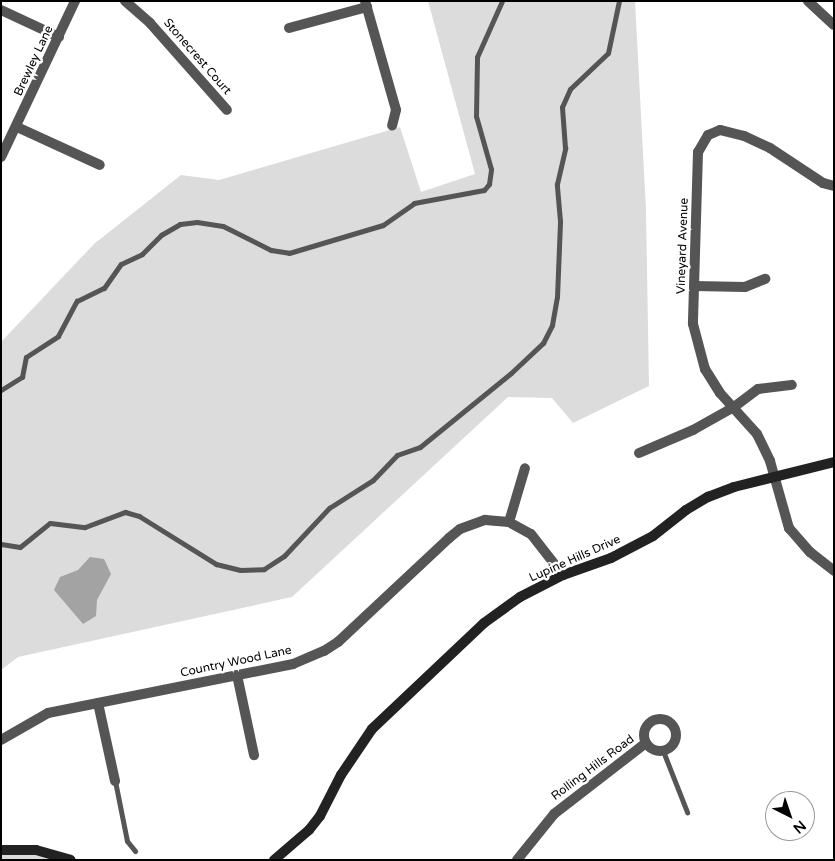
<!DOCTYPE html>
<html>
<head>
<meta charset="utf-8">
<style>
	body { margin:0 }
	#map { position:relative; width:835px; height:861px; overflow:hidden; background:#fff; font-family:"Varela Round",sans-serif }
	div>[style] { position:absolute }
	.green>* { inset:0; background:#dcdcdc }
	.water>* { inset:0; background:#a3a3a3 }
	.lane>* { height:5px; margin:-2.5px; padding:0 2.5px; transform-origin:2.5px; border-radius:2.5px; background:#555 }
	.street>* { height:10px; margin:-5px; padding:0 5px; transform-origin:5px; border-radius:5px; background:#555 }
	.street>.ring { margin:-5px; padding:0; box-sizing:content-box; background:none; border:10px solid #555; border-radius:50% }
	.secondary>* { height:10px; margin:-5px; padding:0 5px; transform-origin:5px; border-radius:5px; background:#222 }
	span { translate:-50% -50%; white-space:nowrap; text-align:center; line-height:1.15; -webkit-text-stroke:5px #fff; paint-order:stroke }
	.street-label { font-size:12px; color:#000 }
	.frame { position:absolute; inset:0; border:2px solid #000; pointer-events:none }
	.north { position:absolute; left:765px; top:791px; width:50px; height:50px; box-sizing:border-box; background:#fff; border:1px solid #999; border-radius:50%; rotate:139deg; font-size:14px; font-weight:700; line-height:20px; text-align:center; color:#000 }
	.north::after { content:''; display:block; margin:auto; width:18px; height:22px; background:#000; clip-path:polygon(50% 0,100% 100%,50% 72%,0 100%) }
</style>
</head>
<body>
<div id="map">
	<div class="green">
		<div style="clip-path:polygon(428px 1px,635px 1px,646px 210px,649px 386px,573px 423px,552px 398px,508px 397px,292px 597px,18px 657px,1px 670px,1px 342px,94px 244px,181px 175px,219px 180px,400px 127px,421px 192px,475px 174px)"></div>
		<div style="clip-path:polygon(1px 850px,71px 860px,1px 860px)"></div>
	</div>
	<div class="water">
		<div style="clip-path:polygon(90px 557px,104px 559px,111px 574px,97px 600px,96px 616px,83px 624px,54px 590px,60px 577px,78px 570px)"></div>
	</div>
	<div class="lane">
		<div style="left:1px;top:390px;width:25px;rotate:-32deg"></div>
		<div style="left:22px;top:377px;width:20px;rotate:-79deg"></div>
		<div style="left:26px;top:357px;width:38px;rotate:-33deg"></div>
		<div style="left:58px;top:336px;width:40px;rotate:-62deg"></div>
		<div style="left:77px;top:301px;width:30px;rotate:-26deg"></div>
		<div style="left:104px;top:288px;width:29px;rotate:-55deg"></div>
		<div style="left:121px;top:264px;width:23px;rotate:-25deg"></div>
		<div style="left:142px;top:254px;width:27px;rotate:-45deg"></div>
		<div style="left:161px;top:235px;width:22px;rotate:-30deg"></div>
		<div style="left:180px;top:224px;width:17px;rotate:-7deg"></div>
		<div style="left:197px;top:222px;width:26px;rotate:9deg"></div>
		<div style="left:223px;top:226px;width:54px;rotate:26.6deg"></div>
		<div style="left:271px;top:250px;width:18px;rotate:9deg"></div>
		<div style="left:289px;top:253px;width:98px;rotate:-16.6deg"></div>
		<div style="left:383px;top:225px;width:38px;rotate:-35deg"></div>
		<div style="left:414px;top:203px;width:71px;rotate:-10.5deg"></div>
		<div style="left:484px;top:190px;width:8px;rotate:-50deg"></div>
		<div style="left:489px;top:184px;width:15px;rotate:-82deg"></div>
		<div style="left:491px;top:169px;width:55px;rotate:-105.8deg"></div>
		<div style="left:476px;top:116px;width:59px;rotate:-89deg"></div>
		<div style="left:477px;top:57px;width:61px;rotate:-65.9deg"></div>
		<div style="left:1px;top:544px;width:19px;rotate:9deg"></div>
		<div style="left:20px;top:547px;width:38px;rotate:-39deg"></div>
		<div style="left:50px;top:523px;width:35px;rotate:7deg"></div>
		<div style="left:85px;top:527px;width:43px;rotate:-20.6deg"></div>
		<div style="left:125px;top:512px;width:15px;rotate:16deg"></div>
		<div style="left:139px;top:516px;width:91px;rotate:31.9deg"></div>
		<div style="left:216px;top:564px;width:25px;rotate:14deg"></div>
		<div style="left:240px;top:570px;width:24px;rotate:-2deg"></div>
		<div style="left:264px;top:569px;width:24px;rotate:-33deg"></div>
		<div style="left:284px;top:556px;width:66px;rotate:-46.8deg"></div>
		<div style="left:329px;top:508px;width:52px;rotate:-32.5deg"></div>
		<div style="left:373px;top:480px;width:35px;rotate:-46deg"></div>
		<div style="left:397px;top:455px;width:24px;rotate:-19deg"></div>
		<div style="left:420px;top:447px;width:117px;rotate:-39.1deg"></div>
		<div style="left:511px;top:373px;width:44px;rotate:-43.2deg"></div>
		<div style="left:543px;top:343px;width:20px;rotate:-63deg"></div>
		<div style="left:552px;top:325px;width:28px;rotate:-80deg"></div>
		<div style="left:557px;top:297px;width:76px;rotate:-87.7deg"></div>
		<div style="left:560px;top:221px;width:37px;rotate:-95deg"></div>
		<div style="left:557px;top:184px;width:37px;rotate:-77deg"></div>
		<div style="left:565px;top:148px;width:41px;rotate:-94.2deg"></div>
		<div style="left:562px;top:107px;width:20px;rotate:-66deg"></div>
		<div style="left:570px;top:89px;width:52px;rotate:-43.5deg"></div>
		<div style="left:608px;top:53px;width:53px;rotate:-78.1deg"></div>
		<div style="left:663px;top:751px;width:66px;rotate:68.5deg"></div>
		<div style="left:115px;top:781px;width:61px;rotate:78.7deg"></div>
		<div style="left:127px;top:841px;width:13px;rotate:51deg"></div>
	</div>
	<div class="street">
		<div style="left:125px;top:1px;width:33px;rotate:41deg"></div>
		<div style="left:150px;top:23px;width:116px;rotate:48.5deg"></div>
		<div style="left:365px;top:1px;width:113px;rotate:74.1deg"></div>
		<div style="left:396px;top:110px;width:16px;rotate:104deg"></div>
		<div style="left:808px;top:1px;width:35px;rotate:43deg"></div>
		<div style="left:1px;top:10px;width:64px;rotate:25deg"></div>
		<div style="left:289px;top:28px;width:81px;rotate:-15.1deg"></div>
		<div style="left:17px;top:127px;width:91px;rotate:24.6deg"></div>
		<div style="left:1px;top:157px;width:173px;rotate:-64.6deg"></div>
		<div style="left:834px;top:186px;width:11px;rotate:-165deg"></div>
		<div style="left:823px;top:183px;width:64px;rotate:-146.6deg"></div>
		<div style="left:770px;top:148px;width:29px;rotate:-155deg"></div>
		<div style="left:744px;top:136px;width:25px;rotate:-166deg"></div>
		<div style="left:720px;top:130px;width:13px;rotate:157deg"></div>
		<div style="left:708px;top:135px;width:20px;rotate:120deg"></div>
		<div style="left:698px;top:152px;width:172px;rotate:91.7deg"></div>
		<div style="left:693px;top:324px;width:47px;rotate:75.1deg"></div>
		<div style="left:705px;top:369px;width:28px;rotate:58deg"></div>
		<div style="left:720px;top:393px;width:55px;rotate:47.9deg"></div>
		<div style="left:757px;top:434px;width:30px;rotate:64deg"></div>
		<div style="left:770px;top:461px;width:70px;rotate:74.2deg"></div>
		<div style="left:789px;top:528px;width:32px;rotate:49deg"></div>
		<div style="left:810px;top:552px;width:31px;rotate:38deg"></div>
		<div style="left:694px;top:286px;width:51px;rotate:1.1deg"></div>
		<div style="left:745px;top:287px;width:22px;rotate:-22deg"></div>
		<div style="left:639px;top:453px;width:59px;rotate:-23.1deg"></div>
		<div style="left:693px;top:430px;width:47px;rotate:-29.3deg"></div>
		<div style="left:734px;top:407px;width:30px;rotate:-37deg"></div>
		<div style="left:758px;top:389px;width:34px;rotate:-7deg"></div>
		<div style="left:509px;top:522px;width:56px;rotate:-73.5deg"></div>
		<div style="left:237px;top:675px;width:82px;rotate:78deg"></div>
		<div style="left:98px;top:703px;width:80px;rotate:77.7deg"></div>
		<div class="ring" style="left:644px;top:719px;width:22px;height:22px"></div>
		<div style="left:1px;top:740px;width:54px;rotate:-29.9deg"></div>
		<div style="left:48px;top:713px;width:250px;rotate:-11.3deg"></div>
		<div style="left:293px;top:664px;width:34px;rotate:-23deg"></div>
		<div style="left:324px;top:651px;width:17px;rotate:-33deg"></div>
		<div style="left:338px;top:642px;width:152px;rotate:-43.1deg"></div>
		<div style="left:449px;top:538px;width:14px;rotate:-39deg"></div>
		<div style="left:460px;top:529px;width:27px;rotate:-20deg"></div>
		<div style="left:485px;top:520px;width:24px;rotate:5deg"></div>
		<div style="left:509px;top:522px;width:25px;rotate:29deg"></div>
		<div style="left:531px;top:534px;width:52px;rotate:52deg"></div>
		<div style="left:517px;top:860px;width:59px;rotate:-51.2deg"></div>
		<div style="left:554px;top:814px;width:116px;rotate:-37.7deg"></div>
	</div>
	<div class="secondary">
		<div style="left:1px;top:850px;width:35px"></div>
		<div style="left:36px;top:850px;width:36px;rotate:16deg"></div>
		<div style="left:274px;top:860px;width:46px;rotate:-40.6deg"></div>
		<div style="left:309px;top:830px;width:18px;rotate:-52deg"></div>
		<div style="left:320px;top:816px;width:46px;rotate:-62.9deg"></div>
		<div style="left:341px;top:775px;width:55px;rotate:-56deg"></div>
		<div style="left:372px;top:729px;width:154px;rotate:-43.4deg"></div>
		<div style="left:484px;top:623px;width:44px;rotate:-35.8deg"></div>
		<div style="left:520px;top:597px;width:48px;rotate:-27.1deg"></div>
		<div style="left:563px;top:575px;width:51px;rotate:-19.5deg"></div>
		<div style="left:611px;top:558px;width:47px;rotate:-27.6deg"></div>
		<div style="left:653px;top:536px;width:42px;rotate:-38.2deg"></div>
		<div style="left:686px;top:510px;width:26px;rotate:-31deg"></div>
		<div style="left:708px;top:497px;width:28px;rotate:-21deg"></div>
		<div style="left:734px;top:487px;width:103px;rotate:-14deg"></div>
	</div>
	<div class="street-label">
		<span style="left:197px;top:57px;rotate:49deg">Stonecrest Court</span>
		<span style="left:34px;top:61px;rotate:-65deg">Brewley Lane</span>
		<span style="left:683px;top:246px;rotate:-88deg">Vineyard Avenue</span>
		<span style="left:575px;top:559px;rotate:-24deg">Lupine Hills Drive</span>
		<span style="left:236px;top:662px;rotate:-12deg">Country Wood Lane</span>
		<span style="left:593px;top:768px;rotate:-37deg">Rolling Hills Road</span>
	</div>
	<div class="frame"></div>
	<div class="north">N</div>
</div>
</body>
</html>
